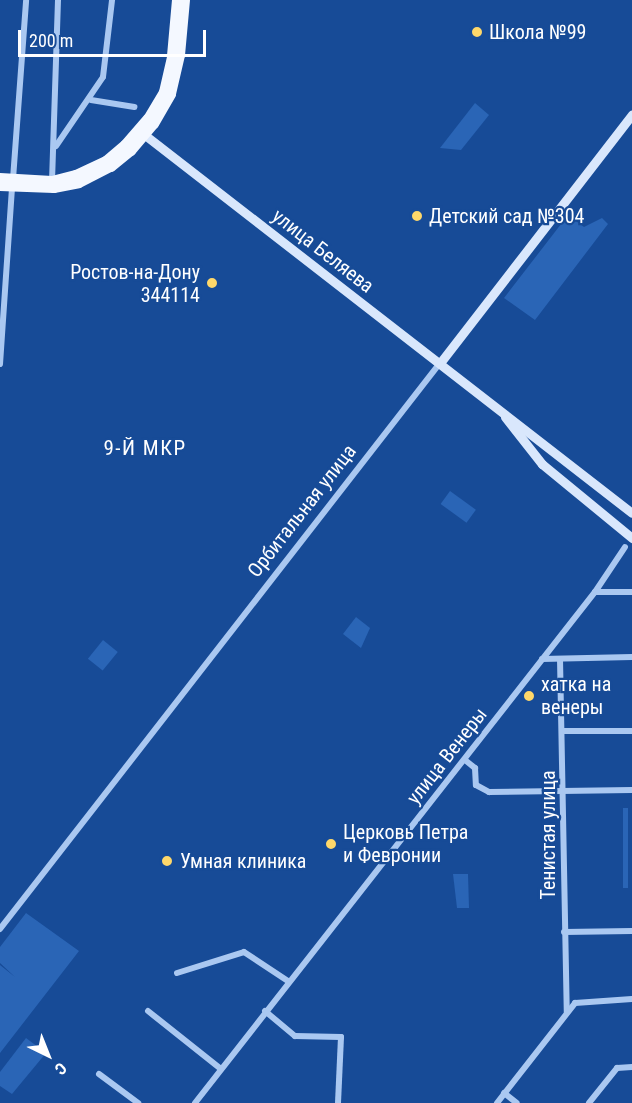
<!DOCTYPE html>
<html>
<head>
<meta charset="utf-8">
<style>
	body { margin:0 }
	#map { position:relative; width:632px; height:1103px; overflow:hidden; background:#174b97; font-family:"Roboto Condensed",sans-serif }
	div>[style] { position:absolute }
	.green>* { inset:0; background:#2a65b6; transform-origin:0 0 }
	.minor>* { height:6px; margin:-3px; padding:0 3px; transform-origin:3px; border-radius:3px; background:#aac8f1 }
	.secondary>* { height:9px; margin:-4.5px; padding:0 4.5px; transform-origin:4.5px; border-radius:4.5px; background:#d9e7fc }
	.primary>* { height:10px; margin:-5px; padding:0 5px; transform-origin:5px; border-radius:5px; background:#f4f8ff }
	.dots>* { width:16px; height:16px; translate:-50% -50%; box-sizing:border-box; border:3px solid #174b97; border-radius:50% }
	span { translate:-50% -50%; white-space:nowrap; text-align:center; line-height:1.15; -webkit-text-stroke:4.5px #174b97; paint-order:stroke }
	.poi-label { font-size:20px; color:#fff }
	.left { translate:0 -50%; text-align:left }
	.right { translate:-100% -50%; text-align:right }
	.street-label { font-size:20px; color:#fff }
	.neighbourhood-label { font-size:21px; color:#fff; letter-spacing:1.5px }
	.north { position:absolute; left:18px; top:1025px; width:60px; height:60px; -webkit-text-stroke:4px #174b97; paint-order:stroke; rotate:137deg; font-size:16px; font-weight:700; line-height:24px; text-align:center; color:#fff }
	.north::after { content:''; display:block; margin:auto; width:21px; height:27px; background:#fff; clip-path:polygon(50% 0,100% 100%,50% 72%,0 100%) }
	.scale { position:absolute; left:18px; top:30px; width:188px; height:27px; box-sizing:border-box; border:3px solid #fff; border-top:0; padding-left:8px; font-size:18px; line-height:21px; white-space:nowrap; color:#fff; -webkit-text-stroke:4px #174b97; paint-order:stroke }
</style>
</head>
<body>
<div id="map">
	<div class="green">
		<div style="clip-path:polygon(475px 103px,489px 115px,461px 150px,440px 148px)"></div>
		<div style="clip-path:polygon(568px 215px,584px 227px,602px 218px,608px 224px,535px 320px,504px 298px)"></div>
		<div style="left:450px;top:491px;width:32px;height:16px;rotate:36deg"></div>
		<div style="clip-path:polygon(356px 617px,370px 628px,361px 648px,343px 634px)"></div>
		<div style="left:103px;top:640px;width:19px;height:24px;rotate:39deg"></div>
		<div style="left:623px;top:808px;width:5px;height:80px"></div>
		<div style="clip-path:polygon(453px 874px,468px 874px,469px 908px,457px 908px)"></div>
		<div style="clip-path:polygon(26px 913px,79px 951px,0 1053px,0 965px,15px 977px,0 963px,0 947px)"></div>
		<div style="clip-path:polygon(26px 1038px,46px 1053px,12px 1094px,0 1086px,0 1072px)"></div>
	</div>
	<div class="minor">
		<div style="left:91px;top:100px;width:44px;rotate:9.2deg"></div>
		<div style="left:56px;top:146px;width:83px;rotate:-55.7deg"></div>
		<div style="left:103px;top:77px;width:78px;rotate:-83.3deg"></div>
		<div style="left:13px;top:179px;width:179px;rotate:-85.8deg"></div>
		<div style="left:52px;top:181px;width:181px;rotate:-88.1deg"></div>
		<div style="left:0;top:364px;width:177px;rotate:-86.1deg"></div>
		<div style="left:595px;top:592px;width:37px"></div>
		<div style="left:542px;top:659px;width:90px;rotate:-1.3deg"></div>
		<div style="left:560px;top:659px;width:353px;rotate:88.9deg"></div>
		<div style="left:564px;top:731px;width:68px"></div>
		<div style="left:465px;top:760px;width:13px;rotate:39deg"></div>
		<div style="left:475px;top:768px;width:17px;rotate:87deg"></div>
		<div style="left:476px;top:785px;width:15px;rotate:28deg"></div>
		<div style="left:489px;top:792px;width:143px;rotate:-0.8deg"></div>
		<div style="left:0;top:929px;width:717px;rotate:-52.14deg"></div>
		<div style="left:564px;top:932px;width:68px;rotate:-0.8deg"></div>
		<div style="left:177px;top:973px;width:70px;rotate:-17.4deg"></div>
		<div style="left:244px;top:952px;width:53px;rotate:33.4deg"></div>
		<div style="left:148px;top:1011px;width:93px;rotate:38.5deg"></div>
		<div style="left:265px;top:1011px;width:39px;rotate:40deg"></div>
		<div style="left:295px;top:1036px;width:46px;rotate:1.2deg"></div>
		<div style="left:341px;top:1037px;width:66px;rotate:92.6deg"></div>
		<div style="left:99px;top:1074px;width:49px;rotate:36.6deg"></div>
		<div style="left:504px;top:1093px;width:16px;rotate:38deg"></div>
		<div style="left:195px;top:1103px;width:649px;rotate:-51.95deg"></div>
		<div style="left:595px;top:592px;width:54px;rotate:-56.3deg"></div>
		<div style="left:497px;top:1103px;width:127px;rotate:-52deg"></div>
		<div style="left:575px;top:1003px;width:57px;rotate:-4deg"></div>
		<div style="left:589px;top:1103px;width:45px;rotate:-51.3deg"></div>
		<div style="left:617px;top:1068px;width:15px;rotate:-4deg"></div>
	</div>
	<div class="secondary">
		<div style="left:141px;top:132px;width:621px;rotate:37.81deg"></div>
		<div style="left:440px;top:363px;width:314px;rotate:-52.3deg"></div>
		<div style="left:505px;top:417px;width:60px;rotate:51.8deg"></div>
		<div style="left:542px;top:464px;width:117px;rotate:39.4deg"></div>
	</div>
	<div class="primary">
		<div style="left:0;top:178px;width:52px;rotate:3.3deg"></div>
		<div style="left:52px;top:181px;width:25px;rotate:-14deg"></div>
		<div style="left:76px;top:175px;width:33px;rotate:-25deg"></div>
		<div style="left:106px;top:161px;width:25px;rotate:-40deg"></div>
		<div style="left:125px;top:145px;width:35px;rotate:-49deg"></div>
		<div style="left:148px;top:119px;width:31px;rotate:-59deg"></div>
		<div style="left:164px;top:92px;width:37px;rotate:-77deg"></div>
		<div style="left:172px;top:56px;width:56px;rotate:-84.9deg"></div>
		<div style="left:0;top:186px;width:54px;rotate:2.1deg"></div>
		<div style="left:54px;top:188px;width:25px;rotate:-11deg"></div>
		<div style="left:79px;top:183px;width:36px;rotate:-27deg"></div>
		<div style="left:111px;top:167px;width:26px;rotate:-39deg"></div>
		<div style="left:131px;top:151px;width:35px;rotate:-50deg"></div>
		<div style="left:154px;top:124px;width:34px;rotate:-60deg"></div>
		<div style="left:171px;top:94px;width:40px;rotate:-77deg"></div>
		<div style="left:180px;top:55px;width:55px;rotate:-84.8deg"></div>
	</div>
	<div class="dots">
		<div style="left:477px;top:32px;background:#ffd86a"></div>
		<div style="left:417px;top:216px;background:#ffd86a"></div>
		<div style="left:212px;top:283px;background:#ffd86a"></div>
		<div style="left:529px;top:696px;background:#ffd86a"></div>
		<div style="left:331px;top:844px;background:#ffd86a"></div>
		<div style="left:167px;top:861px;background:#ffd86a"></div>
	</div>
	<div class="poi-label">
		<span class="left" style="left:489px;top:32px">Школа №99</span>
		<span class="left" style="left:429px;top:216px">Детский сад №304</span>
		<span class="right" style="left:200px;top:284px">Ростов-на-Дону<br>344114</span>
		<span class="left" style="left:541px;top:696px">хатка на<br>венеры</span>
		<span class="left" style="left:343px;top:844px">Церковь Петра<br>и Февронии</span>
		<span class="left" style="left:180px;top:861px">Умная клиника</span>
	</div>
	<div class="street-label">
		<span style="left:323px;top:251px;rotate:38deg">улица Беляева</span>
		<span style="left:302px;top:511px;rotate:-52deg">Орбитальная улица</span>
		<span style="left:447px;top:756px;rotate:-52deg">улица Венеры</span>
		<span style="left:548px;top:835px;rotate:-90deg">Тенистая улица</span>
	</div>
	<div class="neighbourhood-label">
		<span style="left:145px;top:448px">9-Й МКР</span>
	</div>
	<div class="north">С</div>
	<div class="scale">200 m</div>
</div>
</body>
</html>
